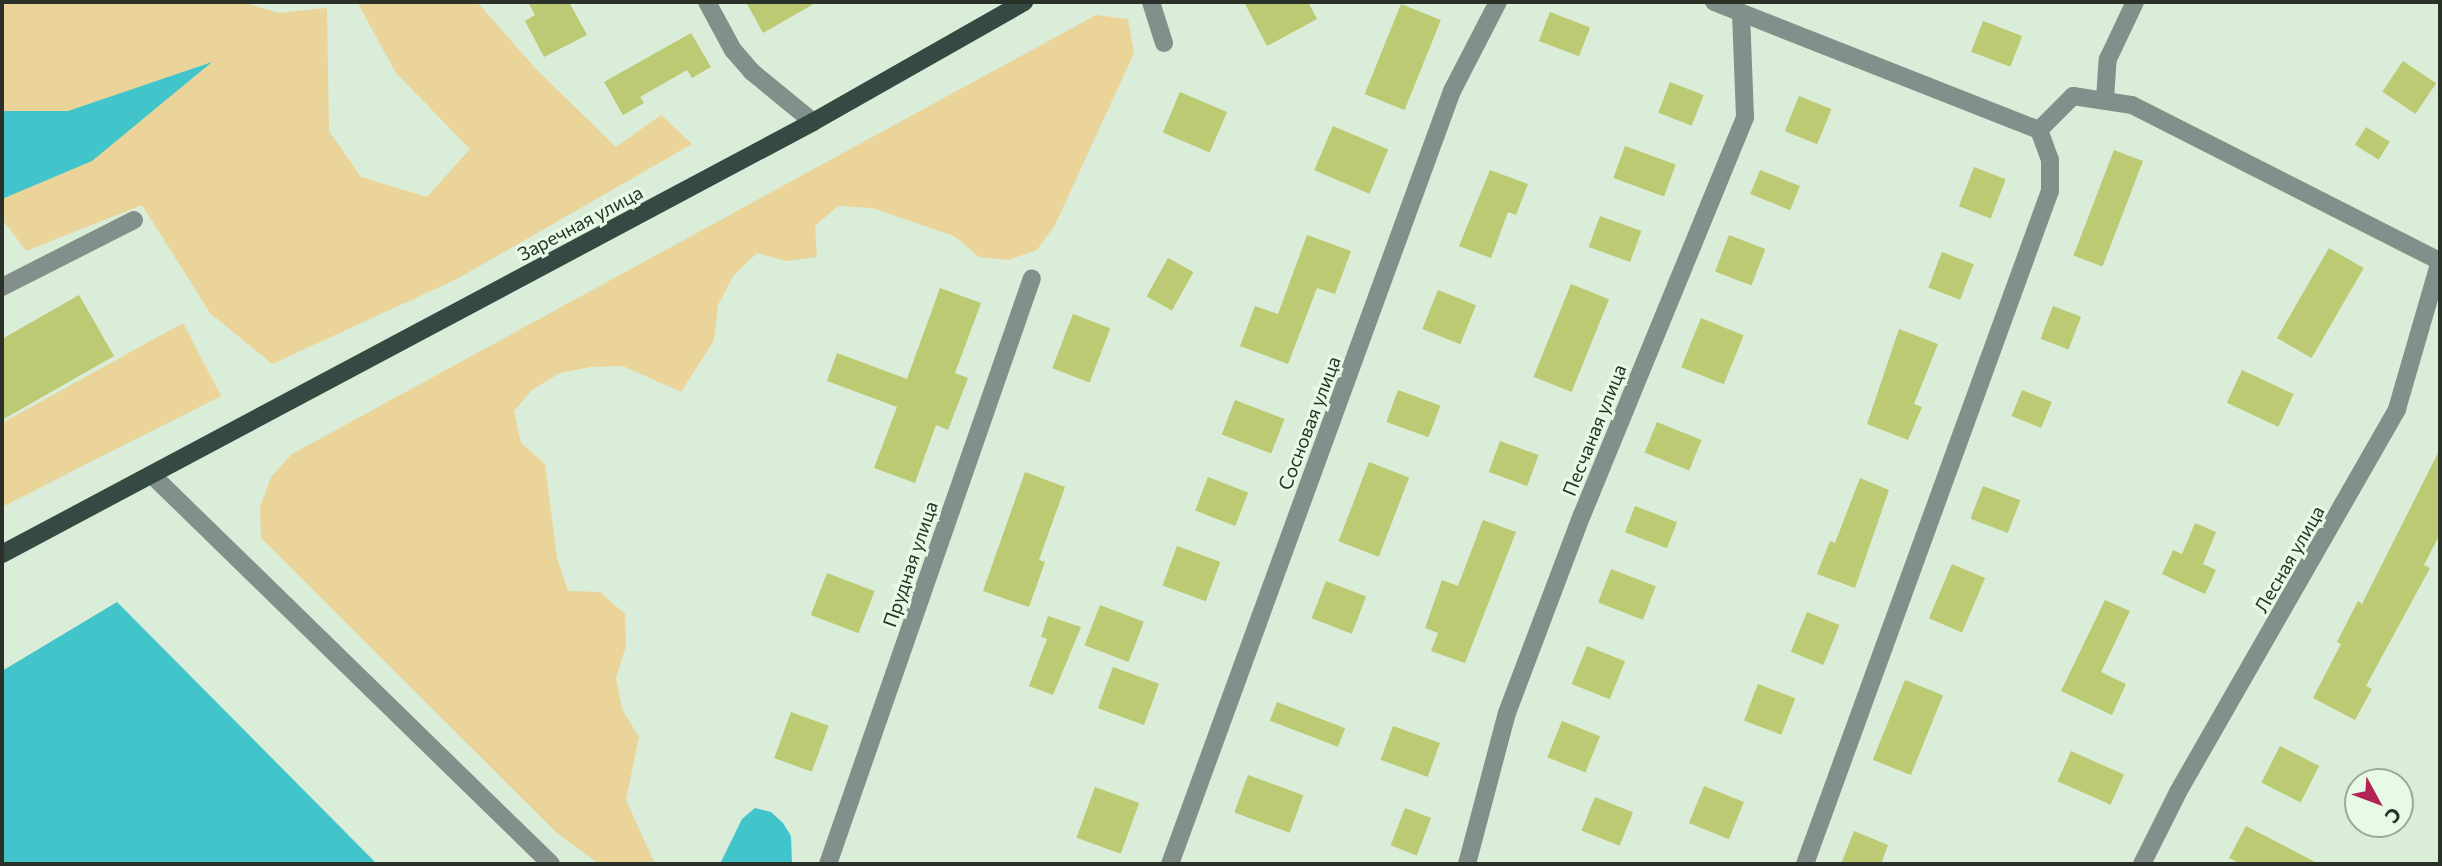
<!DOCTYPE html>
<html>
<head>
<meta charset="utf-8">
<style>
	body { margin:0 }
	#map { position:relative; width:2442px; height:866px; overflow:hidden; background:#d9edd8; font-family:Commissioner,sans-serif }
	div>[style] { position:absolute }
	.green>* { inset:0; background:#ebd499 }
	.water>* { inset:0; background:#41c5ca }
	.building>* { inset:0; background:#bcca74; transform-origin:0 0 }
	.minor>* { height:18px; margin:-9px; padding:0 9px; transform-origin:9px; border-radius:9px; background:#838f8b }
	.major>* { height:18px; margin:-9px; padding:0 9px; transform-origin:9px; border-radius:9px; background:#344a42 }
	span { translate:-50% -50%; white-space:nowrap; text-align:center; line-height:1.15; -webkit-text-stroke:6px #e6fae5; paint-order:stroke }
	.street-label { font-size:19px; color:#293129 }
	.frame { position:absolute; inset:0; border:4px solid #293129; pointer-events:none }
	.north { position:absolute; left:2344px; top:768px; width:70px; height:70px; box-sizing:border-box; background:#e6fae5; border:2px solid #9aaa9a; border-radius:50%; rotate:131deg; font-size:19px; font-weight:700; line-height:28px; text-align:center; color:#293129 }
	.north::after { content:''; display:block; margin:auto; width:24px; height:32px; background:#b32355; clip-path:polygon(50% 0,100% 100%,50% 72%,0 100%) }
</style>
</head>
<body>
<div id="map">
	<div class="green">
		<div style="clip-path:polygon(2px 2px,255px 2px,249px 4px,278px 13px,327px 8px,329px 131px,361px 177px,427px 197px,470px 149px,396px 73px,357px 2px,477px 2px,536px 69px,616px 147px,661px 115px,692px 144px,457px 279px,272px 364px,210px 313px,142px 205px,26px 251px,2px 219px,2px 199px,209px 63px,68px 112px,2px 111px)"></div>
		<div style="clip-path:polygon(1096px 15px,1128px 19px,1134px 53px,1055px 225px,1037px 250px,1008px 260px,979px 257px,954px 236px,872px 208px,838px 206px,815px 226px,817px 257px,786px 261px,757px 253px,733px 276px,718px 305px,714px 340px,681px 392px,623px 366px,590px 367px,560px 373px,532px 390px,514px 411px,521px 443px,545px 464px,557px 558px,568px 591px,600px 592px,625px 614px,626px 646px,616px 678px,622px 709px,639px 737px,626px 800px,655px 864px,599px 864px,557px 833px,261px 538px,260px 507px,271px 477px,292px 454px)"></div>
		<div style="clip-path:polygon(183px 323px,221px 396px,2px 507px,2px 423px)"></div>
	</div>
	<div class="water">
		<div style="clip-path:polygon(212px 62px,92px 161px,2px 199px,2px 111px,68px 111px)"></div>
		<div style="clip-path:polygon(117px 602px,377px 864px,2px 864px,2px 671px)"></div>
		<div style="clip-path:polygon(755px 808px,771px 812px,783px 823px,791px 836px,792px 864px,720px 864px,742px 819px)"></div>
	</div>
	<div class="building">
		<div style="clip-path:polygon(528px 2px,569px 2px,587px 35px,544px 57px,525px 21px,535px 15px)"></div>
		<div style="clip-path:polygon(746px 2px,817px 2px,763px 33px)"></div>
		<div style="clip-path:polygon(1244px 2px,1308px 2px,1317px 19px,1267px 46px)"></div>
		<div style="left:1401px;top:4px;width:43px;height:97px;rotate:22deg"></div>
		<div style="left:1550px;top:12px;width:43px;height:31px;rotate:21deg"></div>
		<div style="left:1983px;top:21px;width:42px;height:33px;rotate:21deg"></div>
		<div style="clip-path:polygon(691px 33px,711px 67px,692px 78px,687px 70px,640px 97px,644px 103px,623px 115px,604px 82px)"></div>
		<div style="left:2403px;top:61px;width:40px;height:37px;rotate:34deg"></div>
		<div style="left:1670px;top:82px;width:36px;height:33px;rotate:21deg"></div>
		<div style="left:1180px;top:92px;width:51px;height:44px;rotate:23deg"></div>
		<div style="left:1799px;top:96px;width:35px;height:38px;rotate:22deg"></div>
		<div style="left:1333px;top:126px;width:60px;height:48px;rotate:23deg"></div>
		<div style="left:2366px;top:127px;width:28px;height:21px;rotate:32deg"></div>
		<div style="left:1625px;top:146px;width:54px;height:34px;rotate:20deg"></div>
		<div style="left:2114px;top:150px;width:31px;height:113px;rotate:21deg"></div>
		<div style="left:1974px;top:167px;width:34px;height:42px;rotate:21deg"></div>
		<div style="clip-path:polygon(1490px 170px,1528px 184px,1516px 215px,1508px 212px,1491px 258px,1459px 246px)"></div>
		<div style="left:1760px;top:170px;width:43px;height:26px;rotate:22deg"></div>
		<div style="left:1600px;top:216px;width:44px;height:33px;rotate:20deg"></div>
		<div style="clip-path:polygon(1307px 235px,1351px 251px,1335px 294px,1317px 288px,1288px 364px,1240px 346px,1255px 306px,1278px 314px)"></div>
		<div style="left:1729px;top:235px;width:39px;height:39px;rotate:21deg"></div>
		<div style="left:2329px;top:248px;width:40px;height:104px;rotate:30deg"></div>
		<div style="left:1942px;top:252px;width:34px;height:38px;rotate:21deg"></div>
		<div style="left:1168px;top:258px;width:29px;height:44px;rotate:29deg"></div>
		<div style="left:1571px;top:284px;width:41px;height:100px;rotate:22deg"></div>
		<div style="clip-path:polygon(940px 288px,981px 303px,955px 373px,968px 378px,948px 430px,936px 425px,915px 483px,874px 468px,897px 407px,827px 381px,837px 353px,907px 379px)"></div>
		<div style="left:1438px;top:290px;width:41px;height:42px;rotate:22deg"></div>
		<div style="clip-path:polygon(79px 295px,114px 356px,2px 420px,2px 339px)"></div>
		<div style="left:2053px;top:306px;width:30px;height:35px;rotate:21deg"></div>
		<div style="left:1073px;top:314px;width:40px;height:58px;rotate:21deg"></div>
		<div style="left:1701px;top:318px;width:46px;height:53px;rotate:22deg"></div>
		<div style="clip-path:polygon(1899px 329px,1938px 344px,1914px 404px,1922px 407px,1908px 440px,1867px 424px)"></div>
		<div style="left:2242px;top:370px;width:57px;height:36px;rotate:25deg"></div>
		<div style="left:1398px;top:390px;width:45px;height:34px;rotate:20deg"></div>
		<div style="left:2022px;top:390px;width:32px;height:28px;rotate:22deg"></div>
		<div style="left:1235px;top:400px;width:53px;height:37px;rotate:21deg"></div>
		<div style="left:1657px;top:422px;width:48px;height:33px;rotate:22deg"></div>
		<div style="left:1500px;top:441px;width:41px;height:33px;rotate:20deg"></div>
		<div style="clip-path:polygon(2440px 449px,2440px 534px,2424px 565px,2430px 568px,2366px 686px,2372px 689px,2355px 720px,2313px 698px,2341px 644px,2337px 642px,2358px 601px,2362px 604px)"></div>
		<div style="left:1369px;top:462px;width:43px;height:85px;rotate:21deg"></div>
		<div style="clip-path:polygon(1025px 472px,1065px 487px,1039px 560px,1045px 562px,1029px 607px,983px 591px)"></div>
		<div style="left:1208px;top:477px;width:43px;height:36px;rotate:21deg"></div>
		<div style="clip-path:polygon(1860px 478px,1889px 490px,1855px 588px,1817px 574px,1830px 541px,1835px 543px)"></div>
		<div style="left:1983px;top:486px;width:40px;height:35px;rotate:21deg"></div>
		<div style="left:1635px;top:506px;width:45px;height:28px;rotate:21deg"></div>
		<div style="clip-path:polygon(1483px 520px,1516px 532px,1465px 663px,1431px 651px,1438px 633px,1425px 628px,1442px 580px,1458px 586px)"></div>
		<div style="clip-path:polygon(2195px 523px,2216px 532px,2203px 564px,2216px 570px,2205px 594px,2162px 574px,2173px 550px,2182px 554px)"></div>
		<div style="left:1177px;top:546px;width:46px;height:42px;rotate:20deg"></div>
		<div style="left:1952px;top:564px;width:36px;height:59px;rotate:23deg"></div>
		<div style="left:1611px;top:569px;width:48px;height:36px;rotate:21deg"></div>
		<div style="left:827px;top:573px;width:51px;height:45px;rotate:21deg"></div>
		<div style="left:1326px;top:581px;width:43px;height:40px;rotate:21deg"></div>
		<div style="clip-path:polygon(2105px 600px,2130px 611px,2101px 672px,2126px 684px,2112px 715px,2061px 691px)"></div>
		<div style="left:1100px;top:605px;width:47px;height:43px;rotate:21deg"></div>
		<div style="left:1807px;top:612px;width:35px;height:43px;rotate:22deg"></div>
		<div style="clip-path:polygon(1048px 616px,1081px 627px,1053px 695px,1029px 686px,1047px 639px,1041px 637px)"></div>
		<div style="left:1587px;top:646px;width:41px;height:41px;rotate:22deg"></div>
		<div style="left:1113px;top:667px;width:49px;height:44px;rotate:20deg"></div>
		<div style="left:1905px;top:680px;width:41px;height:86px;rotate:22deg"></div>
		<div style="left:1758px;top:684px;width:40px;height:39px;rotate:21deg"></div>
		<div style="left:1277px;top:702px;width:73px;height:20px;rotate:21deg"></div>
		<div style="left:791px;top:712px;width:40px;height:49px;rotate:20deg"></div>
		<div style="left:1562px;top:721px;width:41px;height:39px;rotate:22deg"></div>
		<div style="left:1393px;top:726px;width:50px;height:36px;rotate:20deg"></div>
		<div style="left:2280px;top:746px;width:44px;height:41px;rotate:27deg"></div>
		<div style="left:2071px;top:751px;width:58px;height:33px;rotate:24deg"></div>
		<div style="left:1248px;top:775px;width:59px;height:40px;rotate:20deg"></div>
		<div style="left:1704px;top:786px;width:43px;height:40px;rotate:22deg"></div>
		<div style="left:1095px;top:787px;width:47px;height:54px;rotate:20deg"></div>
		<div style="left:1595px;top:797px;width:41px;height:36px;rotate:22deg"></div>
		<div style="left:1405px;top:808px;width:28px;height:40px;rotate:21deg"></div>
		<div style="clip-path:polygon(2246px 826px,2319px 864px,2241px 864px,2229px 858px)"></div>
		<div style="clip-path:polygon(1854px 831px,1888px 845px,1881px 864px,1841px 864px)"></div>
	</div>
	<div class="minor">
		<div style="left:707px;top:2px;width:55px;rotate:61.6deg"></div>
		<div style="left:733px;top:50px;width:28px;rotate:49deg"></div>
		<div style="left:751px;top:71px;width:80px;rotate:39.4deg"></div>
		<div style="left:1151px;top:2px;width:43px;rotate:72.4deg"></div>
		<div style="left:1714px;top:2px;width:349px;rotate:21.5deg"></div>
		<div style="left:2039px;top:130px;width:48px;rotate:-45deg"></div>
		<div style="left:2073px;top:96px;width:60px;rotate:8.7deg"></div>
		<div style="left:2132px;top:105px;width:345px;rotate:26.9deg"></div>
		<div style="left:2105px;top:98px;width:39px;rotate:-86deg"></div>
		<div style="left:2108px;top:59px;width:63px;rotate:-64.7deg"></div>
		<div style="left:2px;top:287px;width:148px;rotate:-26.9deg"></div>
		<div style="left:152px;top:475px;width:557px;rotate:44.27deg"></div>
		<div style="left:828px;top:864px;width:620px;rotate:-70.81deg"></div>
		<div style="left:1170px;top:864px;width:823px;rotate:-69.96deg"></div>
		<div style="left:1452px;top:91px;width:100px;rotate:-62.7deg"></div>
		<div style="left:1467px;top:864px;width:156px;rotate:-75.2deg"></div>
		<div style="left:1507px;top:713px;width:212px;rotate:-69.3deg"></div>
		<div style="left:1582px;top:515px;width:430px;rotate:-67.7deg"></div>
		<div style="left:1745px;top:117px;width:104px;rotate:-92.2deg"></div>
		<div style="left:1805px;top:864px;width:716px;rotate:-70deg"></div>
		<div style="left:2050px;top:191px;width:31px;rotate:-90deg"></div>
		<div style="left:2050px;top:160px;width:32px;rotate:-110deg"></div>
		<div style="left:2142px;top:864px;width:80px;rotate:-63.4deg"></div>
		<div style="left:2178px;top:792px;width:441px;rotate:-60.2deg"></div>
		<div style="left:2397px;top:409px;width:154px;rotate:-73.8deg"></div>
	</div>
	<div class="major">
		<div style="left:2px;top:554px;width:919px;rotate:-28.04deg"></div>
		<div style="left:813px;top:122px;width:243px;rotate:-29.6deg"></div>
	</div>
	<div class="street-label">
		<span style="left:580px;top:223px;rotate:-28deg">Заречная улица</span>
		<span style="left:1309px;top:423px;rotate:-69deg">Сосновая улица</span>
		<span style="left:1594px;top:430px;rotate:-68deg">Песчаная улица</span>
		<span style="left:2289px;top:559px;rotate:-60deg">Лесная улица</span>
		<span style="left:910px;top:564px;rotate:-71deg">Прудная улица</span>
	</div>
	<div class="frame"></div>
	<div class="north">С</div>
</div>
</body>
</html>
